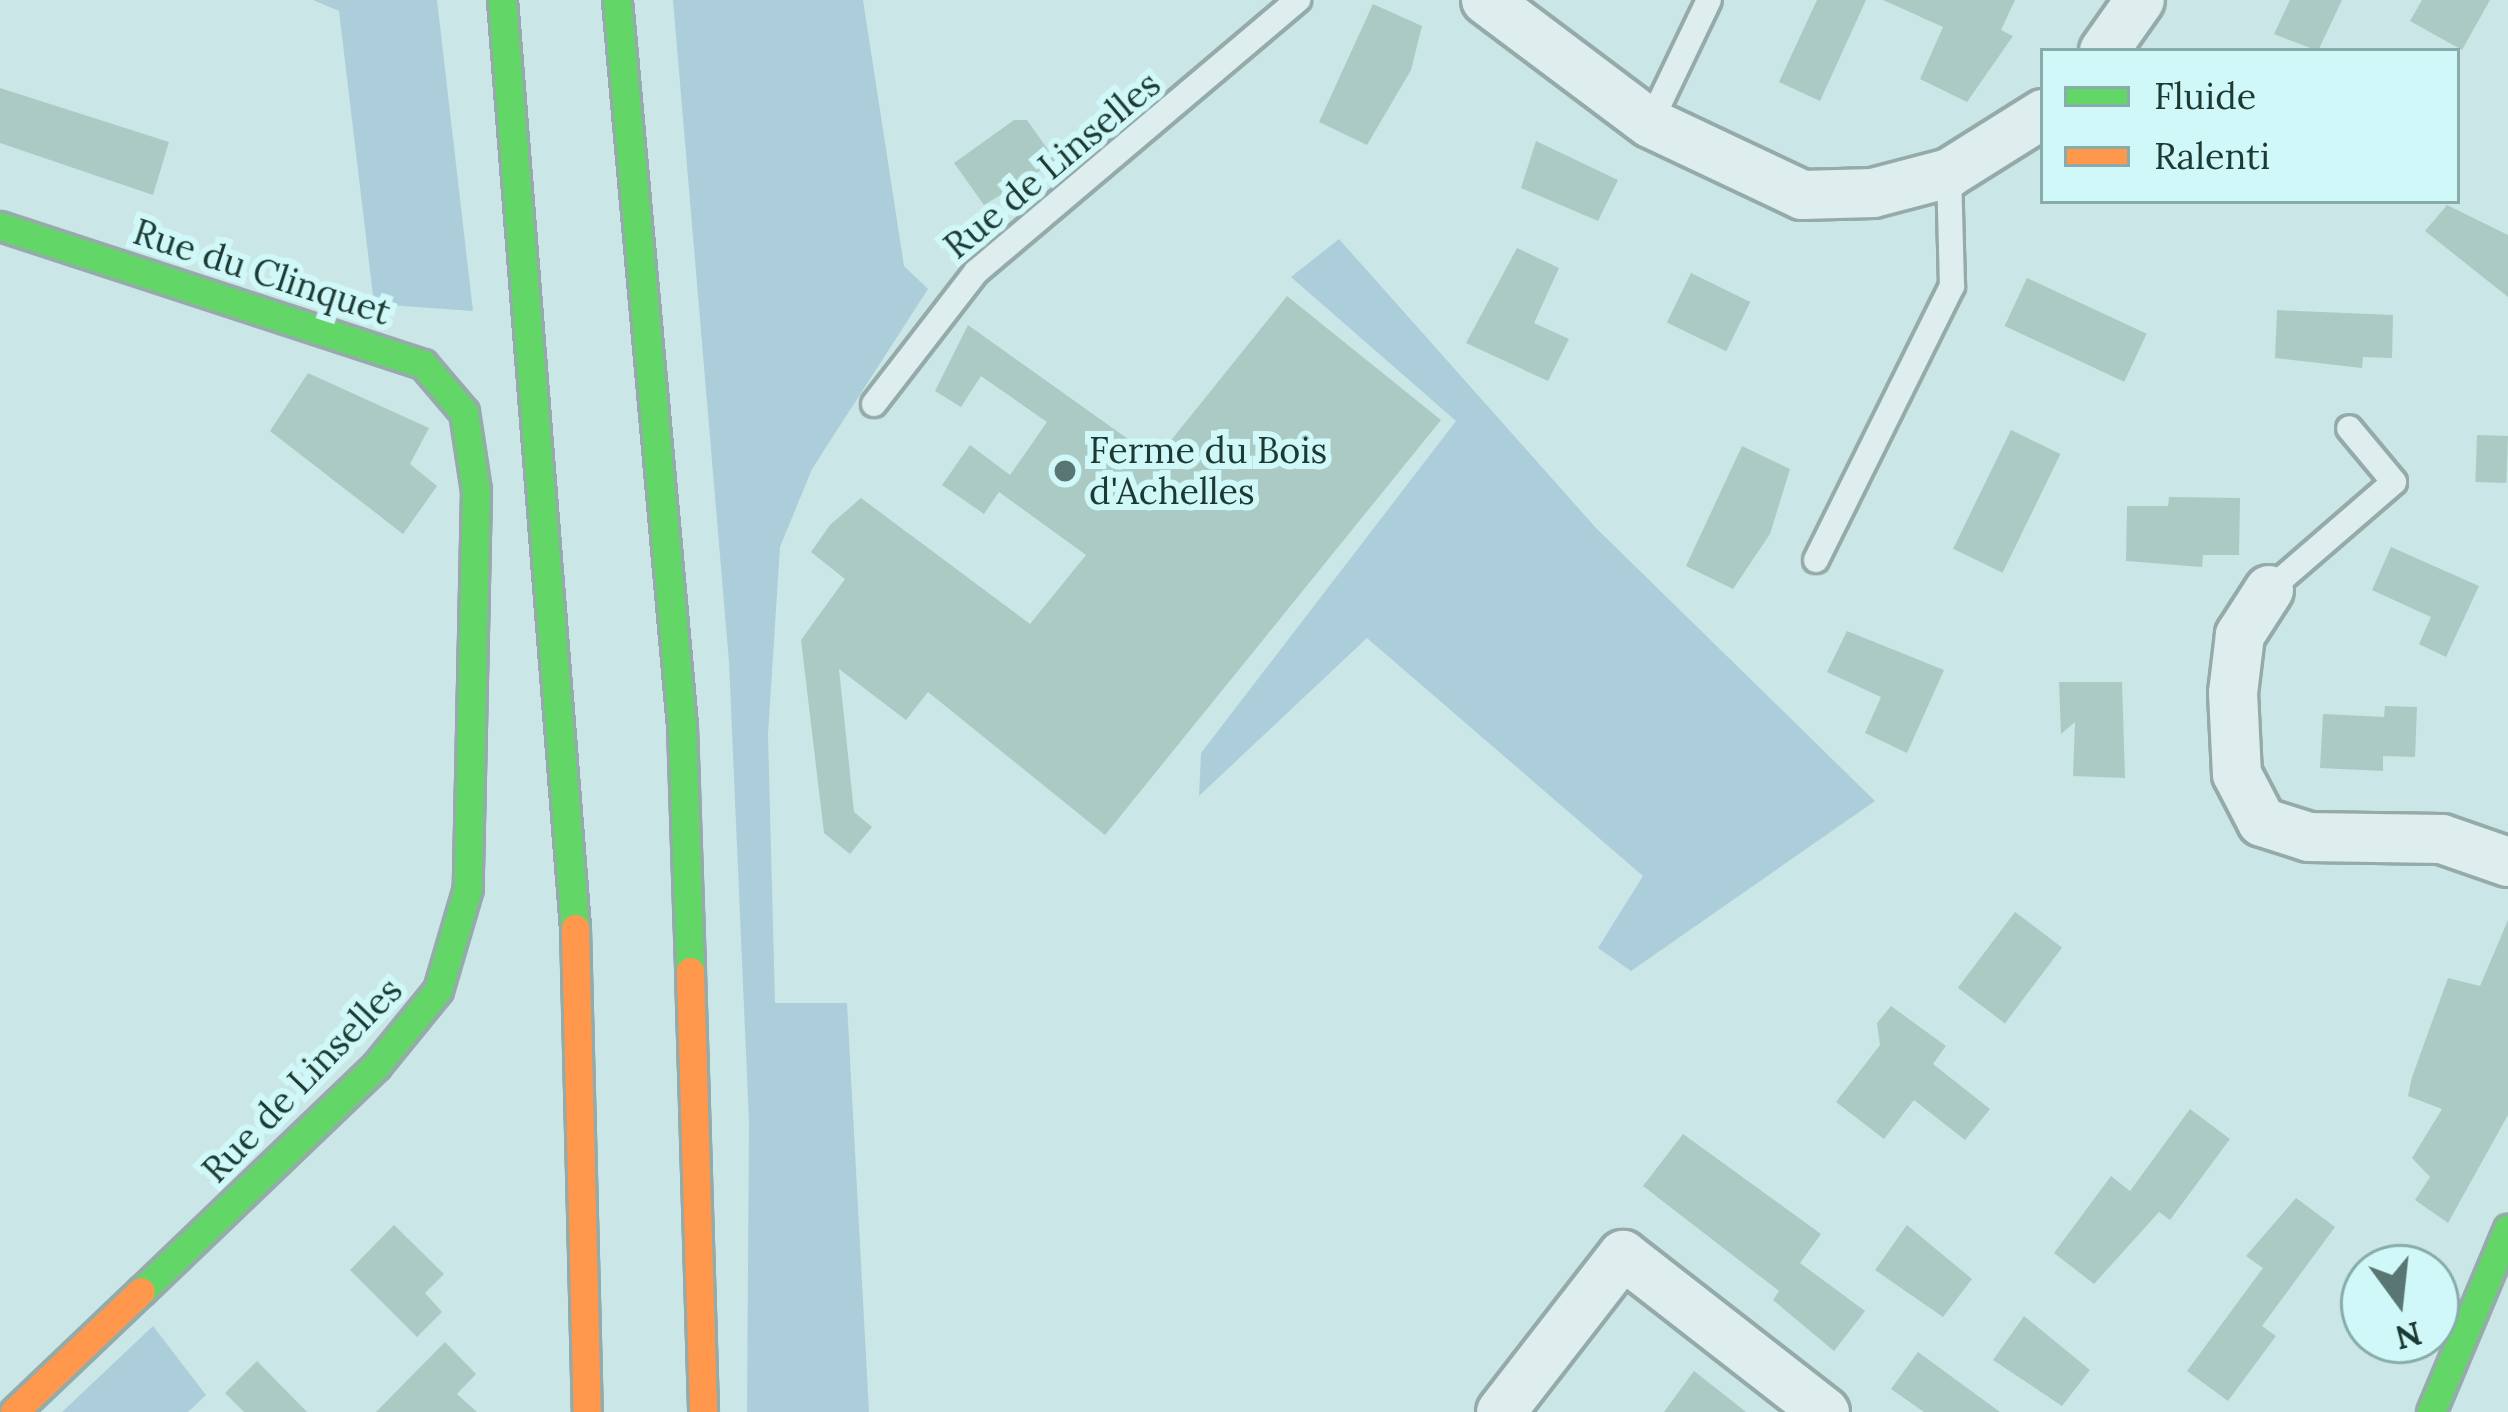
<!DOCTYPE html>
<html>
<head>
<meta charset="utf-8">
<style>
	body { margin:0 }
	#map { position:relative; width:2508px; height:1412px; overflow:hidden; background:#cbe6e6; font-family:Lora,serif }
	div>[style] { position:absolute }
	.green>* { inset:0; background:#accdda }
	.building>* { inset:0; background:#accac4; transform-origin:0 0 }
	.roads { filter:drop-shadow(3px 0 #95aba9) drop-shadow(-3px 0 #95aba9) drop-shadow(0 3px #95aba9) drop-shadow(0 -3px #95aba9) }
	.lane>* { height:24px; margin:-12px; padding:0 12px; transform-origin:12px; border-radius:12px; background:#deeded }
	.street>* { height:48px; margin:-24px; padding:0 24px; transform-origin:24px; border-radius:24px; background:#deeded }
	.fast>* { height:27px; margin:-13.5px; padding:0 13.5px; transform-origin:13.5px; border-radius:13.5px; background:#63d668 }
	.slow>* { height:27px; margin:-13.5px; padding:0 13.5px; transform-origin:13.5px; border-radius:13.5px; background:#ff974d }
	.dots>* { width:33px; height:33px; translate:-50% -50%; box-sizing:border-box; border:6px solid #d0f8f8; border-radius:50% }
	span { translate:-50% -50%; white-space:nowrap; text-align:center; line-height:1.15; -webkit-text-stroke:12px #d0f8f8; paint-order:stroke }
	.street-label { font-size:36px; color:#1c3a33 }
	.poi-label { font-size:36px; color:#1c3a33 }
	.left { translate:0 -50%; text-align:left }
	.legend { position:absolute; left:2040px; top:48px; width:420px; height:156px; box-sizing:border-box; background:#d0f8f8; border:3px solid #88aca9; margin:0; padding:15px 21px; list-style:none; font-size:36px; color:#1c3a33 }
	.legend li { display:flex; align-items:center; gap:24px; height:60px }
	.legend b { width:60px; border:3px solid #88aca9 }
	.north { position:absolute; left:2340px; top:1244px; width:120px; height:120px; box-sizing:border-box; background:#d0f8f8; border:3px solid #88aca9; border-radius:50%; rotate:165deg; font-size:33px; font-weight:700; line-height:48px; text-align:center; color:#1c3a33 }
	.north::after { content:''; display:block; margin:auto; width:42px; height:54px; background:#597672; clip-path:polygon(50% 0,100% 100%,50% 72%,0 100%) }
</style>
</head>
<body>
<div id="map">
	<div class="green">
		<div style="clip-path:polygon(313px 0,437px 0,473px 311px,374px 304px,339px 11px)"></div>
		<div style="clip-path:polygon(673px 0,863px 0,904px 266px,928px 289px,812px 469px,780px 547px,768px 734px,775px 1003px,847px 1003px,869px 1412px,747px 1412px,749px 1122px,729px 662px)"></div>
		<div style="clip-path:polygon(1339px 239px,1596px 528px,1875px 801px,1631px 971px,1598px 948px,1643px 876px,1367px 638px,1199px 796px,1201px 753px,1456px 421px,1291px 277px)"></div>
		<div style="clip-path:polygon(153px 1326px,206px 1395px,188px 1412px,62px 1412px)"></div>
	</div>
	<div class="building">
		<div style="clip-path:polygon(1817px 0,1866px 0,1820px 101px,1779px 82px)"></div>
		<div style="clip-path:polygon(1883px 0,2015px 0,2001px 30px,2013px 36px,1967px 102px,1920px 79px,1943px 27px)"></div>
		<div style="clip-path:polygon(2290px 0,2342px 0,2318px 51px,2274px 34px)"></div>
		<div style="clip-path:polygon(2422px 0,2490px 0,2462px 50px,2410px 21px)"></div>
		<div style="clip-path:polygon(1373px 4px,1422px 26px,1411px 70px,1367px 145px,1319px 122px)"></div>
		<div style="clip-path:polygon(0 88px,169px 142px,153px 195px,0 143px)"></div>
		<div style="clip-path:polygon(1014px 120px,1027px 120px,1056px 161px,984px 205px,954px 163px)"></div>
		<div style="clip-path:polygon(1536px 141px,1618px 180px,1598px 221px,1521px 188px)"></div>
		<div style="clip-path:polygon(2447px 205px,2508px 235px,2508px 297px,2425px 231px)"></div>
		<div style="clip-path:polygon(1517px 248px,1559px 268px,1534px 323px,1569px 339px,1548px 381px,1466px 343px)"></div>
		<div style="left:1691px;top:273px;width:66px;height:55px;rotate:26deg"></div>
		<div style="left:2027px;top:278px;width:132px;height:53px;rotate:25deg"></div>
		<div style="clip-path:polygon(1287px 296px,1441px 420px,1105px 835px,928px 692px,906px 720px,839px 669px,854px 812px,872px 827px,850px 854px,824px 833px,801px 640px,845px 579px,811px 552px,830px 525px,861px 498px,1030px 624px,1086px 555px,999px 492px,984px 514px,942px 485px,970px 445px,1010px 475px,1047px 422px,981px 376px,961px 407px,935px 391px,968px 325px,1156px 459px)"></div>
		<div style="clip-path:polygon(2277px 310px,2393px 315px,2392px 358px,2363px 357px,2362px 368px,2275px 358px)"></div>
		<div style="clip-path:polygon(308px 373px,429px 428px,410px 464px,437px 486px,403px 534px,270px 431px)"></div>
		<div style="left:2011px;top:430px;width:55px;height:132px;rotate:26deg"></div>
		<div style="left:2477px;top:435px;width:31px;height:47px;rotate:2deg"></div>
		<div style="clip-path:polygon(1742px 446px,1790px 469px,1770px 534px,1733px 589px,1686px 566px)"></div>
		<div style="clip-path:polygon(2169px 497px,2240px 498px,2239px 555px,2203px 555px,2202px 567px,2126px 561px,2127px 506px,2168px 506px)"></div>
		<div style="clip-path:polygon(2391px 547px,2479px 586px,2446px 657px,2419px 644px,2431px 617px,2372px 590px)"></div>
		<div style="clip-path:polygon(1847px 631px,1944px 670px,1907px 753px,1865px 733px,1881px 697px,1827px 672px)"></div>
		<div style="clip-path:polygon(2059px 682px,2122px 682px,2125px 778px,2073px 776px,2075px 722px,2061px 734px)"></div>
		<div style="clip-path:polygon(2385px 706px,2417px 707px,2415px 757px,2383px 756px,2383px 771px,2320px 768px,2323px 714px,2384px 717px)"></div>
		<div style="left:2015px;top:912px;width:59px;height:95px;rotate:37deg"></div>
		<div style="clip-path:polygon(2508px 920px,2508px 1115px,2448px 1223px,2415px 1200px,2430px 1177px,2412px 1158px,2442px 1109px,2408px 1096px,2412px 1077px,2448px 978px,2480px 986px)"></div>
		<div style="clip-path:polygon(1891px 1006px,1946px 1046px,1933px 1064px,1990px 1109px,1965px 1140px,1914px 1100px,1884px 1139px,1836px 1102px,1880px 1045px,1877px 1023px)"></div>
		<div style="clip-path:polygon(2190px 1109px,2230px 1139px,2170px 1220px,2159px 1212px,2094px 1284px,2054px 1253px,2111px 1176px,2130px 1191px)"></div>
		<div style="clip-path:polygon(1683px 1134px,1821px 1234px,1800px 1263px,1865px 1311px,1834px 1351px,1773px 1300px,1779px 1291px,1643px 1186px)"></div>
		<div style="clip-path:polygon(2296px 1198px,2335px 1227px,2262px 1326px,2276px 1336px,2228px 1401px,2187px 1371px,2263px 1268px,2246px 1256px)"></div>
		<div style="clip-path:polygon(394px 1225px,444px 1274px,425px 1293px,442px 1312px,417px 1337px,350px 1270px)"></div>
		<div style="clip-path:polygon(1907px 1225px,1972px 1279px,1943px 1317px,1875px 1270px)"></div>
		<div style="clip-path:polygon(2024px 1316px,2090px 1370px,2062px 1406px,1993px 1360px)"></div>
		<div style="clip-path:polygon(445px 1342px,476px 1374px,457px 1394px,477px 1412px,376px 1412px)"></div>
		<div style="clip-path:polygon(1918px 1352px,2000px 1412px,1924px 1412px,1891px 1389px)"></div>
		<div style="clip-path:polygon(257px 1361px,307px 1412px,244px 1412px,225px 1393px)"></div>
		<div style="clip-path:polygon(1694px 1371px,1746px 1412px,1664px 1412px)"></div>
	</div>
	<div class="roads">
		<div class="lane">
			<div style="left:1650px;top:123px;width:136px;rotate:-64.4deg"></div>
			<div style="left:874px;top:404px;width:167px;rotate:-52.3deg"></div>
			<div style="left:976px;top:272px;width:422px;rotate:-40.2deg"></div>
			<div style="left:1816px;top:560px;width:306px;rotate:-63.6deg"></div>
			<div style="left:1952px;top:286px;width:113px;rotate:-91.5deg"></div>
			<div style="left:2269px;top:590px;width:165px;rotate:-40.8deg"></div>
			<div style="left:2394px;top:482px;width:70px;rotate:-129.8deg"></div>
		</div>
		<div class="street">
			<div style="left:1486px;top:0;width:205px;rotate:36.9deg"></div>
			<div style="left:1650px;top:123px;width:168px;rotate:25.3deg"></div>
			<div style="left:1802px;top:195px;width:71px;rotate:-1.6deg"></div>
			<div style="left:1873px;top:193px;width:79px;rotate:-14.7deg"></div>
			<div style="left:1949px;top:173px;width:111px;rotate:-32.1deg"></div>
			<div style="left:2104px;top:51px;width:62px;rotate:-54.8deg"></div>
			<div style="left:2269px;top:590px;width:54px;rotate:122.8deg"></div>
			<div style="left:2240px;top:635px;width:58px;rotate:96.9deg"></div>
			<div style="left:2233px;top:693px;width:81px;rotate:87.2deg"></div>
			<div style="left:2237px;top:774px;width:54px;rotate:62.5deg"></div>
			<div style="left:2262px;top:822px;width:49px;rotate:17.7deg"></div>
			<div style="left:2309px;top:837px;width:133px;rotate:0.9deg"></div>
			<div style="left:2442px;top:839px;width:70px;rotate:19.2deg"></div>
			<div style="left:1501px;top:1412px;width:199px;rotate:-52.2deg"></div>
			<div style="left:1623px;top:1255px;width:256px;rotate:37.9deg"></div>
		</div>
		<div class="fast">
			<div style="left:502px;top:0;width:931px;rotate:85.5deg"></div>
			<div style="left:617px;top:0;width:729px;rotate:84.88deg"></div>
			<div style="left:682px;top:726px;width:245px;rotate:88.1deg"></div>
			<div style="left:0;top:226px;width:445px;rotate:18.1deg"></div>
			<div style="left:423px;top:364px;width:63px;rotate:49.5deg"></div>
			<div style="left:464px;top:412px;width:79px;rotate:81.3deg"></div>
			<div style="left:476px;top:490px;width:398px;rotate:91.2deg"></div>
			<div style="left:468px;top:888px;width:106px;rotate:106.4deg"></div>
			<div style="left:438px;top:990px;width:98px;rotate:129.2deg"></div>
			<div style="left:376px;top:1066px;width:325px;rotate:136.2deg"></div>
			<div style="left:2431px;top:1412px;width:199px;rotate:-67.2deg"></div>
		</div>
		<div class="slow">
			<div style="left:575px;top:928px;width:484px;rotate:88.6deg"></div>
			<div style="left:690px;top:971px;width:441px;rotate:88.3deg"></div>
			<div style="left:14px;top:1412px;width:175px;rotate:-43.6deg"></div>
		</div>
	</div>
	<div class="dots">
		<div style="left:1065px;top:471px;background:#597672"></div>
	</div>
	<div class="street-label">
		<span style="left:1052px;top:165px;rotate:-40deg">Rue de Linselles</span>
		<span style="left:262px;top:272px;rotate:18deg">Rue du Clinquet</span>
		<span style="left:302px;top:1080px;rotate:-46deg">Rue de Linselles</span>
	</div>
	<div class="poi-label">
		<span class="left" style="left:1089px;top:471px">Ferme du Bois<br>d'Achelles</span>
	</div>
	<ul class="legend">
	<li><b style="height:15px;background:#63d668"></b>Fluide</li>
	<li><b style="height:15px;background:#ff974d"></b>Ralenti</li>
	</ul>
	<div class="north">N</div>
</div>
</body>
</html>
